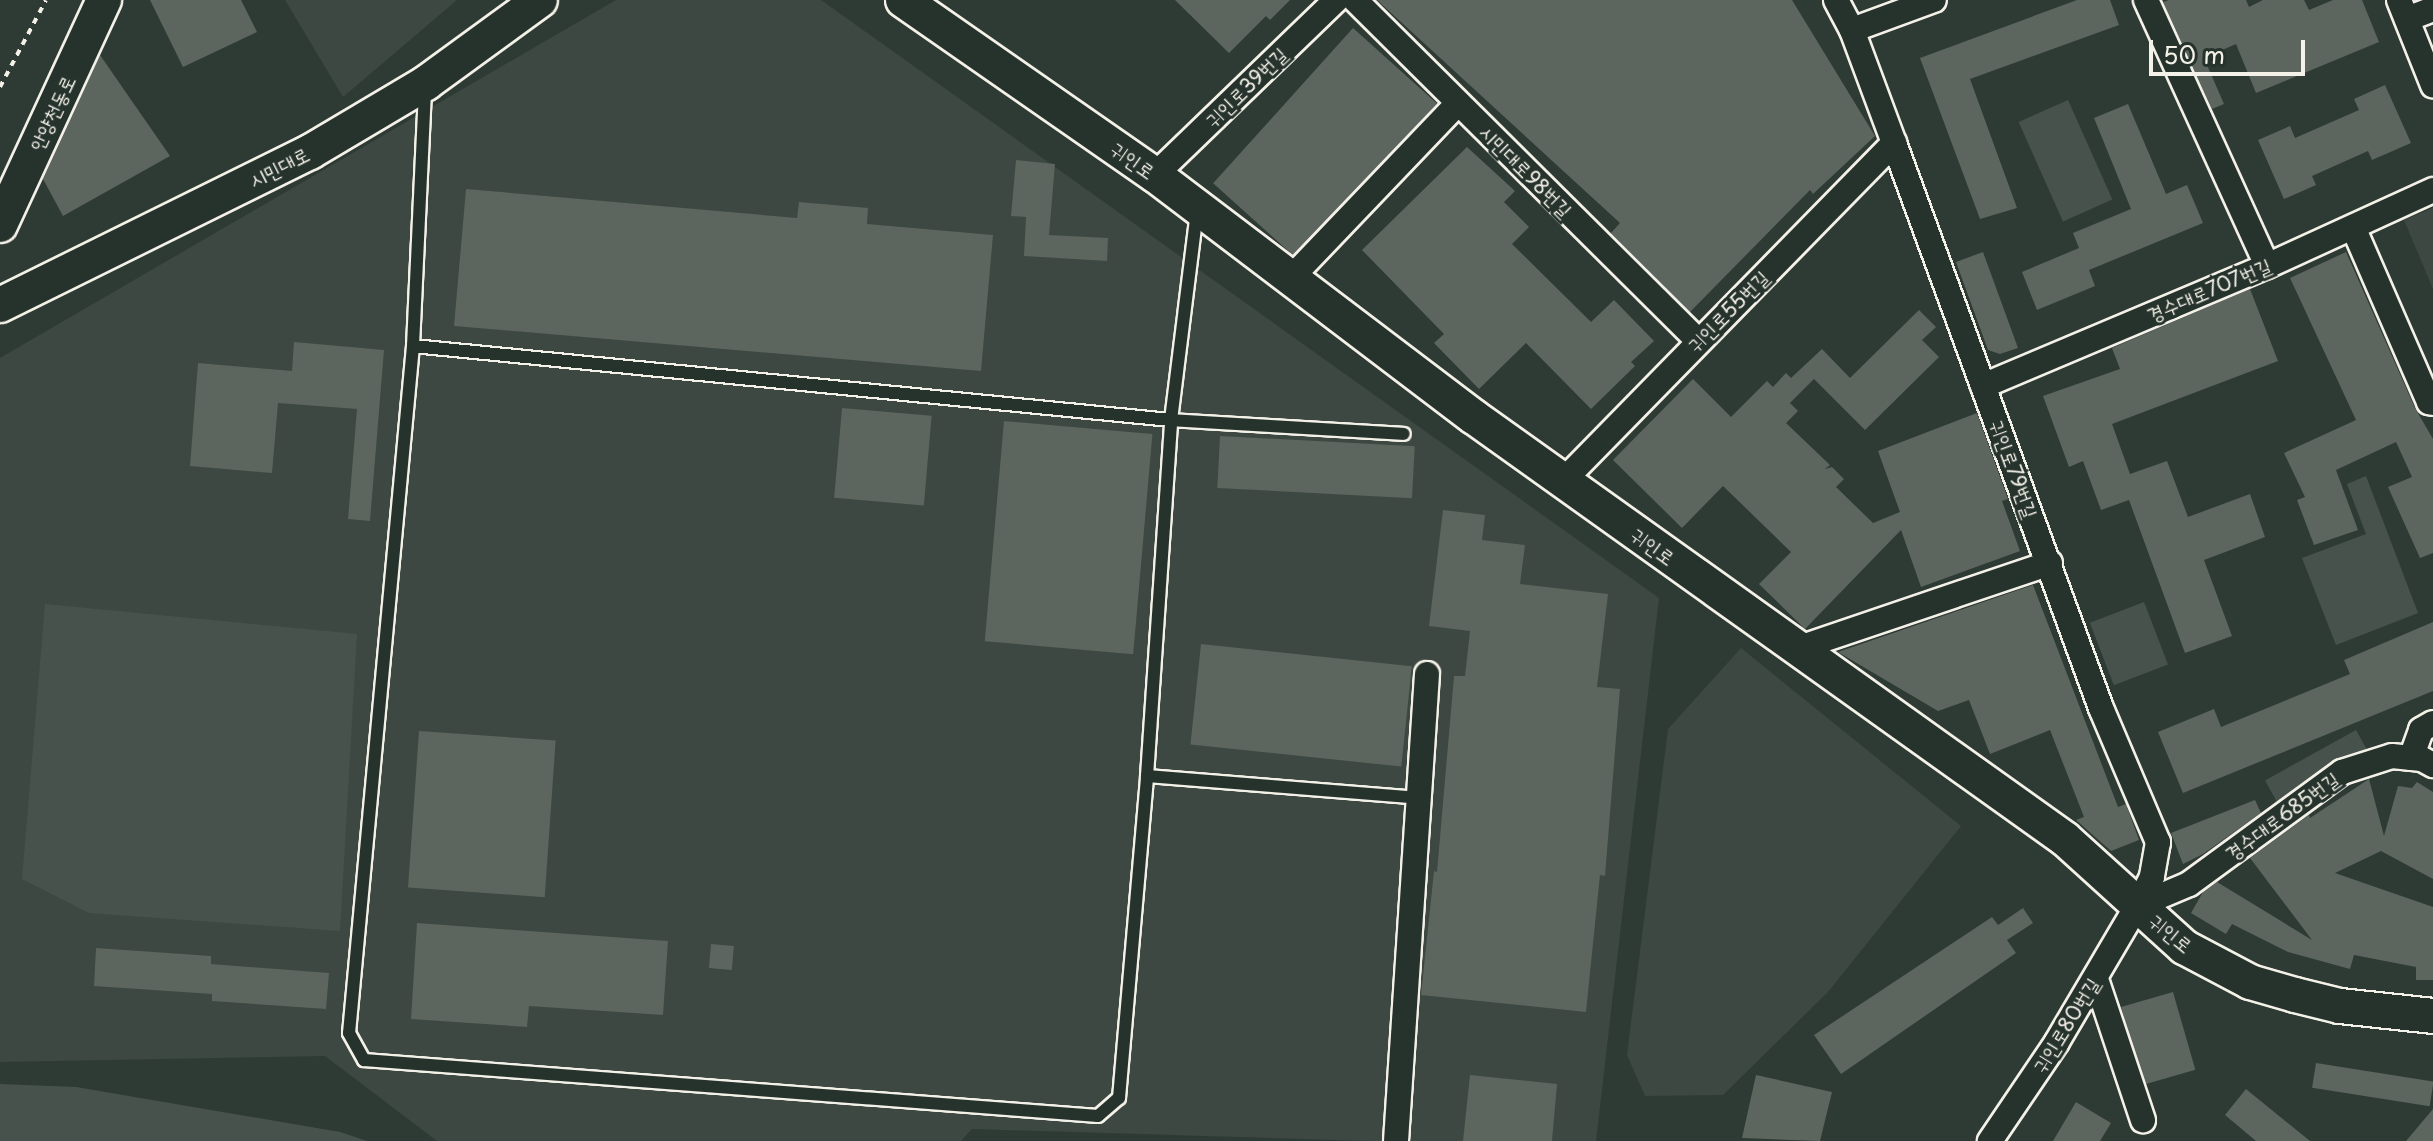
<!DOCTYPE html>
<html>
<head>
<meta charset="utf-8">
<style>
	body { margin:0 }
	#map { position:relative; width:2433px; height:1141px; overflow:hidden; background:#2e3b34; font-family:"Playpen Sans","Poor Story",sans-serif }
	div>[style] { position:absolute }
	.built>* { inset:0; background:#3c4841 }
	.green>* { inset:0; background:#48524c; transform-origin:0 0 }
	.building>* { inset:0; background:#5c655e; transform-origin:0 0 }
	.path>* { height:4px; margin-top:-2px; transform-origin:0; background:repeating-linear-gradient(90deg,#f4f1e8 0 6px,transparent 0 12px) }
	.roads { filter:drop-shadow(2px 0 #f4f1e8) drop-shadow(-2px 0 #f4f1e8) drop-shadow(0 2px #f4f1e8) drop-shadow(0 -2px #f4f1e8) }
	.lane>* { height:12px; margin:-6px; padding:0 6px; transform-origin:6px; border-radius:6px; background:#26332d }
	.street>* { height:24px; margin:-12px; padding:0 12px; transform-origin:12px; border-radius:12px; background:#26332d }
	.secondary>* { height:34px; margin:-17px; padding:0 17px; transform-origin:17px; border-radius:17px; background:#26332d }
	span { translate:-50% -50%; white-space:nowrap; text-align:center; line-height:1.15; -webkit-text-stroke:6px #26332d; paint-order:stroke }
	.street-label { font-size:20px; color:#f4f1e8 }
	.scale { position:absolute; left:2149px; top:40px; width:156px; height:36px; box-sizing:border-box; border:4px solid #f4f1e8; border-top:0; padding-left:10px; font-size:24px; line-height:28px; white-space:nowrap; color:#f4f1e8; -webkit-text-stroke:6px #26332d; paint-order:stroke }
</style>
</head>
<body>
<div id="map">
	<div class="built">
		<div style="clip-path:polygon(285px 0,457px 0,343px 97px)"></div>
		<div style="clip-path:polygon(616px 0,821px 0,1659px 598px,1596px 1141px,1368px 1141px,972px 1129px,961px 1141px,437px 1141px,325px 1056px,0 1062px,0 358px)"></div>
		<div style="clip-path:polygon(2433px 208px,2433px 289px,2404px 220px)"></div>
		<div style="clip-path:polygon(1741px 648px,1961px 826px,1828px 992px,1723px 1095px,1645px 1096px,1627px 1055px,1668px 729px)"></div>
	</div>
	<div class="green">
		<div style="left:2068px;top:100px;width:109px;height:54px;rotate:66deg"></div>
		<div style="clip-path:polygon(2366px 476px,2418px 613px,2336px 645px,2302px 558px,2366px 534px,2347px 484px)"></div>
		<div style="left:2144px;top:602px;width:67px;height:58px;rotate:69deg"></div>
		<div style="clip-path:polygon(45px 604px,357px 634px,340px 931px,89px 913px,22px 879px)"></div>
		<div style="left:2356px;top:730px;width:25px;height:104px;rotate:61deg"></div>
		<div style="clip-path:polygon(0 1084px,76px 1087px,340px 1132px,367px 1141px,0 1141px)"></div>
	</div>
	<div class="building">
		<div style="clip-path:polygon(150px 0,241px 0,257px 32px,183px 67px)"></div>
		<div style="clip-path:polygon(1175px 0,1290px 0,1270px 20px,1266px 16px,1229px 53px)"></div>
		<div style="clip-path:polygon(1377px 0,1792px 0,1875px 136px,1813px 194px,1810px 190px,1690px 312px,1611px 233px,1620px 223px)"></div>
		<div style="clip-path:polygon(2077px 0,2110px 0,2119px 25px,1970px 79px,2017px 208px,1980px 219px,1920px 58px)"></div>
		<div style="clip-path:polygon(2169px 0,2246px 0,2249px 7px,2263px 0,2304px 0,2309px 10px,2333px 0,2362px 0,2379px 42px,2256px 93px,2236px 44px,2204px 58px,2224px 104px,2212px 109px,2163px 2px)"></div>
		<div style="left:1353px;top:28px;width:113px;height:209px;rotate:42deg"></div>
		<div style="clip-path:polygon(100px 55px,170px 156px,63px 216px,43px 179px)"></div>
		<div style="clip-path:polygon(2385px 85px,2411px 143px,2372px 160px,2368px 151px,2312px 176px,2316px 185px,2284px 199px,2258px 140px,2290px 126px,2295px 138px,2359px 110px,2354px 99px)"></div>
		<div style="clip-path:polygon(2128px 104px,2166px 194px,2187px 185px,2203px 223px,2089px 270px,2095px 286px,2037px 310px,2022px 272px,2079px 248px,2073px 233px,2131px 209px,2094px 118px)"></div>
		<div style="clip-path:polygon(1467px 147px,1515px 191px,1504px 202px,1529px 227px,1512px 244px,1591px 322px,1614px 300px,1654px 341px,1631px 362px,1635px 366px,1591px 409px,1526px 343px,1479px 389px,1434px 343px,1444px 334px,1362px 250px)"></div>
		<div style="clip-path:polygon(1016px 160px,1055px 164px,1049px 235px,1108px 238px,1107px 261px,1024px 256px,1026px 217px,1011px 216px)"></div>
		<div style="clip-path:polygon(466px 189px,797px 218px,799px 202px,868px 208px,867px 224px,993px 235px,981px 371px,454px 326px)"></div>
		<div style="clip-path:polygon(1983px 252px,2018px 348px,2000px 354px,1988px 350px,1956px 262px)"></div>
		<div style="clip-path:polygon(2346px 252px,2415px 408px,2433px 439px,2433px 553px,2420px 558px,2388px 487px,2412px 477px,2396px 442px,2336px 470px,2358px 530px,2314px 545px,2297px 500px,2305px 497px,2284px 453px,2356px 420px,2290px 278px)"></div>
		<div style="clip-path:polygon(2250px 289px,2278px 361px,2112px 424px,2130px 474px,2167px 461px,2188px 517px,2250px 494px,2265px 537px,2204px 560px,2232px 636px,2185px 653px,2129px 500px,2101px 510px,2083px 461px,2069px 467px,2043px 396px,2120px 369px,2112px 348px)"></div>
		<div style="clip-path:polygon(1919px 310px,1936px 327px,1922px 340px,1939px 357px,1865px 430px,1814px 379px,1790px 403px,1798px 411px,1786px 423px,1830px 465px,1825px 469px,1832px 467px,1844px 479px,1836px 487px,1873px 523px,1900px 512px,1878px 451px,1977px 413px,2008px 499px,2002px 501px,2020px 551px,1921px 587px,1901px 530px,1805px 629px,1759px 584px,1791px 552px,1723px 486px,1682px 528px,1613px 460px,1693px 379px,1731px 417px,1767px 381px,1773px 387px,1786px 373px,1791px 378px,1822px 349px,1850px 378px)"></div>
		<div style="clip-path:polygon(294px 342px,384px 350px,370px 521px,348px 519px,357px 409px,278px 403px,272px 473px,190px 466px,198px 363px,292px 371px)"></div>
		<div style="left:842px;top:408px;width:90px;height:90px;rotate:5deg"></div>
		<div style="left:1004px;top:421px;width:149px;height:221px;rotate:5deg"></div>
		<div style="left:1220px;top:436px;width:195px;height:52px;rotate:3deg"></div>
		<div style="clip-path:polygon(1443px 510px,1485px 515px,1482px 540px,1525px 545px,1520px 584px,1608px 594px,1597px 687px,1620px 689px,1605px 876px,1600px 875px,1586px 1012px,1421px 995px,1434px 871px,1437px 872px,1454px 676px,1465px 676px,1470px 631px,1429px 626px)"></div>
		<div style="clip-path:polygon(2033px 585px,2118px 807px,2126px 804px,2139px 840px,2111px 851px,2076px 820px,2084px 817px,2050px 730px,1990px 754px,1969px 700px,1938px 711px,1838px 652px)"></div>
		<div style="clip-path:polygon(2433px 622px,2433px 691px,2183px 793px,2158px 732px,2214px 709px,2221px 727px,2350px 674px,2344px 660px)"></div>
		<div style="left:1201px;top:644px;width:212px;height:101px;rotate:6deg"></div>
		<div style="left:419px;top:731px;width:137px;height:157px;rotate:4deg"></div>
		<div style="clip-path:polygon(2369px 779px,2384px 836px,2398px 786px,2412px 788px,2417px 782px,2433px 792px,2433px 879px,2381px 851px,2335px 873px,2433px 907px,2433px 980px,2416px 980px,2416px 967px,2354px 955px,2350px 969px,2288px 952px,2232px 924px,2226px 934px,2191px 913px,2203px 892px,2217px 882px,2312px 940px,2250px 858px,2309px 815px,2310px 818px)"></div>
		<div style="clip-path:polygon(2255px 800px,2261px 813px,2203px 854px,2183px 864px,2171px 833px)"></div>
		<div style="clip-path:polygon(2023px 908px,2033px 923px,2007px 940px,2016px 953px,1841px 1074px,1814px 1035px,1992px 917px,1998px 925px)"></div>
		<div style="clip-path:polygon(417px 923px,668px 941px,663px 1015px,529px 1006px,527px 1027px,411px 1019px)"></div>
		<div style="left:711px;top:944px;width:23px;height:24px;rotate:5deg"></div>
		<div style="clip-path:polygon(96px 948px,211px 956px,211px 964px,329px 973px,326px 1009px,212px 1001px,212px 994px,94px 986px)"></div>
		<div style="left:2173px;top:992px;width:81px;height:54px;rotate:74deg"></div>
		<div style="left:2316px;top:1063px;width:119px;height:25px;rotate:9deg"></div>
		<div style="clip-path:polygon(1470px 1075px,1557px 1084px,1552px 1141px,1463px 1141px)"></div>
		<div style="clip-path:polygon(1756px 1075px,1832px 1092px,1820px 1141px,1742px 1138px)"></div>
		<div style="clip-path:polygon(2246px 1089px,2310px 1141px,2256px 1141px,2225px 1115px)"></div>
		<div style="clip-path:polygon(2076px 1102px,2111px 1123px,2100px 1141px,2053px 1141px)"></div>
		<div style="clip-path:polygon(2433px 1109px,2433px 1141px,2406px 1141px)"></div>
	</div>
	<div class="path">
		<div style="left:0;top:87px;width:98px;rotate:-62.1deg"></div>
	</div>
	<div class="roads">
		<div class="lane">
			<div style="left:425px;top:91px;width:255px;rotate:92.7deg"></div>
			<div style="left:413px;top:346px;width:690px;rotate:95.32deg"></div>
			<div style="left:349px;top:1033px;width:31px;rotate:61deg"></div>
			<div style="left:364px;top:1060px;width:736px;rotate:4.36deg"></div>
			<div style="left:1098px;top:1116px;width:28px;rotate:-41deg"></div>
			<div style="left:1119px;top:1098px;width:323px;rotate:-85deg"></div>
			<div style="left:1147px;top:776px;width:357px;rotate:-86.1deg"></div>
			<div style="left:1171px;top:420px;width:210px;rotate:-82.9deg"></div>
			<div style="left:413px;top:346px;width:762px;rotate:5.58deg"></div>
			<div style="left:1171px;top:420px;width:233px;rotate:3.4deg"></div>
			<div style="left:1147px;top:776px;width:273px;rotate:4.6deg"></div>
		</div>
		<div class="street">
			<div style="left:1355px;top:0;width:484px;rotate:44.8deg"></div>
			<div style="left:1836px;top:0;width:34px;rotate:62deg"></div>
			<div style="left:1852px;top:30px;width:121px;rotate:69.6deg"></div>
			<div style="left:1894px;top:143px;width:602px;rotate:69.88deg"></div>
			<div style="left:2101px;top:708px;width:146px;rotate:67deg"></div>
			<div style="left:2158px;top:842px;width:36px;rotate:100deg"></div>
			<div style="left:2152px;top:877px;width:33px;rotate:117deg"></div>
			<div style="left:2137px;top:906px;width:158px;rotate:120.5deg"></div>
			<div style="left:2057px;top:1042px;width:120px;rotate:124.1deg"></div>
			<div style="left:2146px;top:0;width:292px;rotate:65.5deg"></div>
			<div style="left:2399px;top:0;width:92px;rotate:68.2deg"></div>
			<div style="left:2407px;top:19px;width:28px;rotate:-21deg"></div>
			<div style="left:1852px;top:30px;width:87px;rotate:-20.1deg"></div>
			<div style="left:1155px;top:175px;width:252px;rotate:-44deg"></div>
			<div style="left:2353px;top:227px;width:191px;rotate:66.5deg"></div>
			<div style="left:2429px;top:402px;width:4px;rotate:14deg"></div>
			<div style="left:1290px;top:279px;width:243px;rotate:-46.3deg"></div>
			<div style="left:1983px;top:386px;width:308px;rotate:-22.9deg"></div>
			<div style="left:2267px;top:266px;width:183px;rotate:-24.6deg"></div>
			<div style="left:1564px;top:480px;width:472px;rotate:-45.6deg"></div>
			<div style="left:1799px;top:648px;width:265px;rotate:-18.7deg"></div>
			<div style="left:2411px;top:758px;width:30px;rotate:-70deg"></div>
			<div style="left:2421px;top:730px;width:14px;rotate:-30deg"></div>
			<div style="left:2137px;top:906px;width:56px;rotate:-22.9deg"></div>
			<div style="left:2189px;top:884px;width:190px;rotate:-36.2deg"></div>
			<div style="left:2342px;top:772px;width:52px;rotate:-17.7deg"></div>
			<div style="left:2392px;top:756px;width:30px;rotate:6deg"></div>
			<div style="left:2422px;top:759px;width:13px;rotate:29deg"></div>
			<div style="left:2096px;top:979px;width:149px;rotate:71.6deg"></div>
			<div style="left:1396px;top:1141px;width:468px;rotate:-86.2deg"></div>
		</div>
		<div class="secondary">
			<div style="left:903px;top:0;width:307px;rotate:34.8deg"></div>
			<div style="left:1155px;top:175px;width:400px;rotate:37.2deg"></div>
			<div style="left:1474px;top:417px;width:726px;rotate:35.53deg"></div>
			<div style="left:2065px;top:839px;width:161px;rotate:42.2deg"></div>
			<div style="left:2184px;top:947px;width:75px;rotate:27.9deg"></div>
			<div style="left:2250px;top:982px;width:47px;rotate:16.1deg"></div>
			<div style="left:2295px;top:995px;width:46px;rotate:13.7deg"></div>
			<div style="left:2340px;top:1006px;width:94px;rotate:6.1deg"></div>
			<div style="left:0;top:225px;width:248px;rotate:-65.2deg"></div>
			<div style="left:0;top:305px;width:346px;rotate:-26.3deg"></div>
			<div style="left:310px;top:152px;width:135px;rotate:-30.7deg"></div>
			<div style="left:426px;top:83px;width:141px;rotate:-36.1deg"></div>
		</div>
	</div>
	<div class="street-label">
		<span style="left:1246px;top:87px;rotate:-44deg">귀인로39번길</span>
		<span style="left:52px;top:113px;rotate:-65deg">안양천동로</span>
		<span style="left:1133px;top:160px;rotate:35deg">귀인로</span>
		<span style="left:279px;top:167px;rotate:-27deg">시민대로</span>
		<span style="left:1526px;top:171px;rotate:45deg">시민대로98번길</span>
		<span style="left:2209px;top:290px;rotate:-23deg">경수대로707번길</span>
		<span style="left:1728px;top:311px;rotate:-45deg">귀인로55번길</span>
		<span style="left:2014px;top:469px;rotate:70deg">귀인로79번길</span>
		<span style="left:1653px;top:546px;rotate:36deg">귀인로</span>
		<span style="left:2282px;top:816px;rotate:-36deg">경수대로685번길</span>
		<span style="left:2171px;top:933px;rotate:39deg">귀인로</span>
		<span style="left:2066px;top:1025px;rotate:-58deg">귀인로80번길</span>
	</div>
	<div class="scale">50 m</div>
</div>
</body>
</html>
